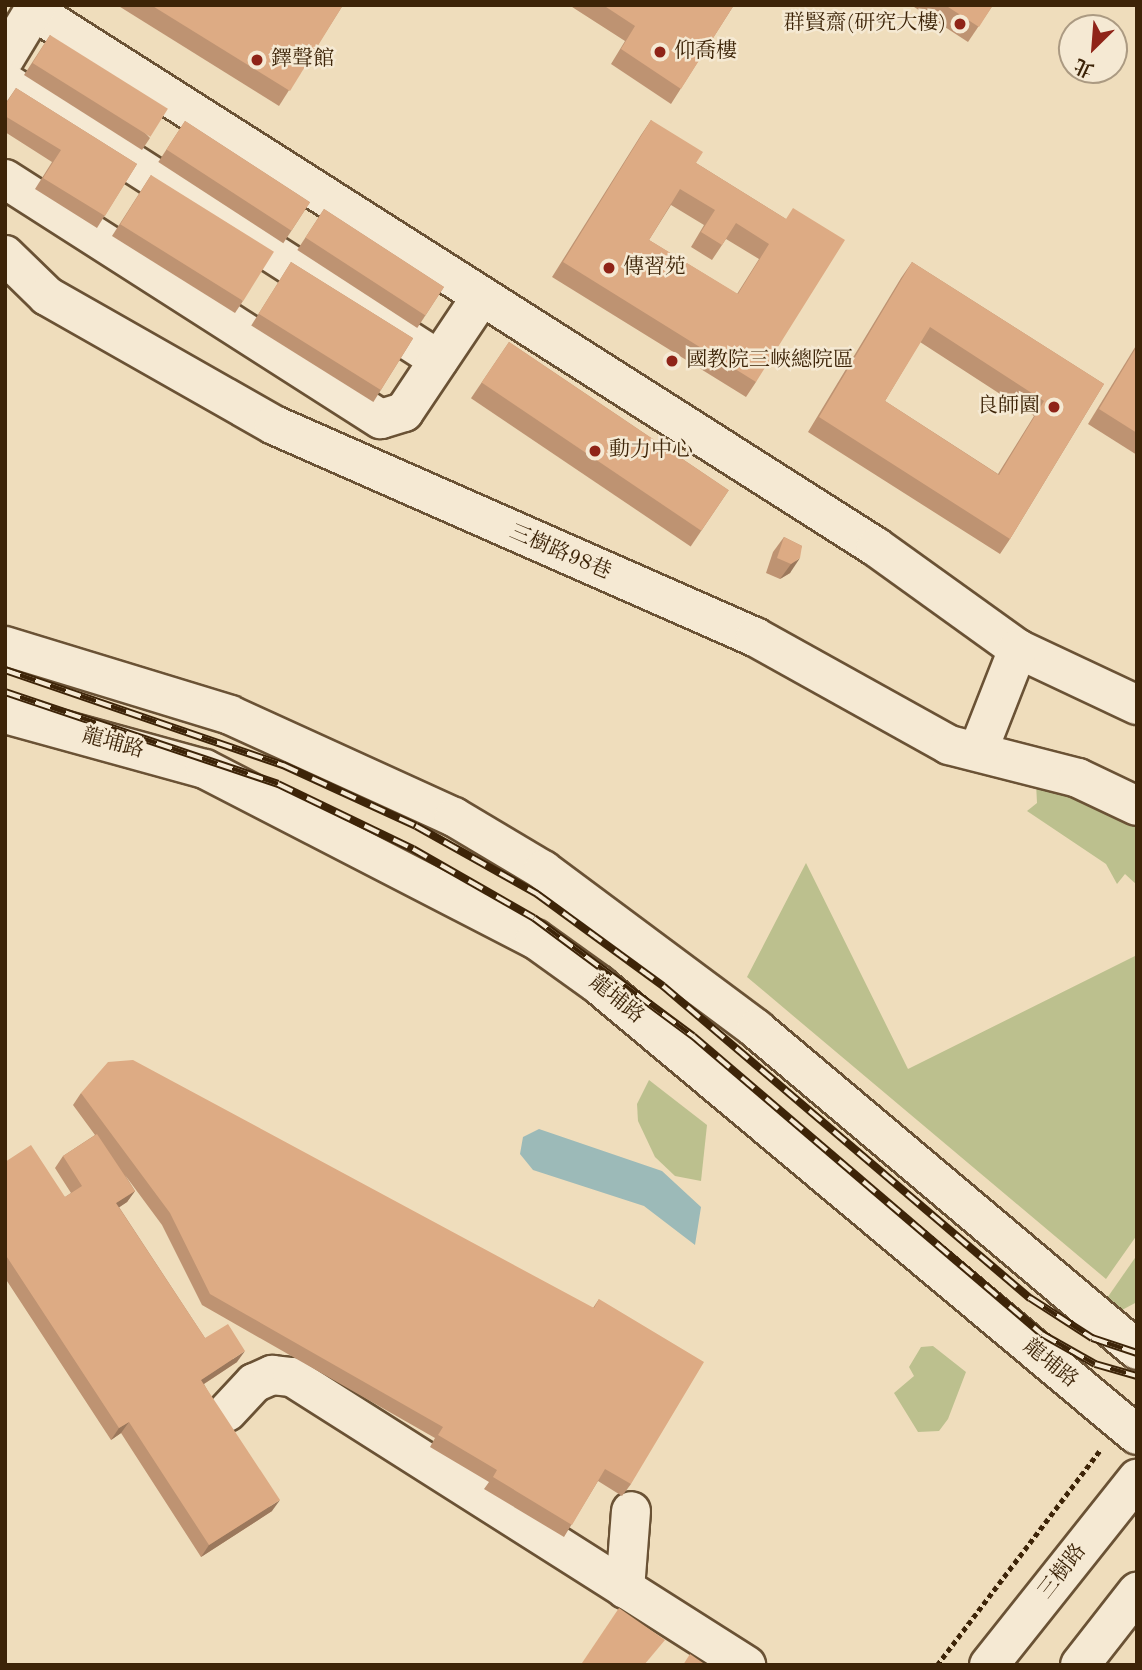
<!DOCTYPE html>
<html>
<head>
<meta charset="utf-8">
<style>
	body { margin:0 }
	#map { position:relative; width:1142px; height:1670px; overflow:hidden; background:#efddbc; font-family:"Old Standard TT","Noto Serif TC",serif }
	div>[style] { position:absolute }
	.green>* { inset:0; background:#bcc08e }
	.water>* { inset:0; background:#9cbab8 }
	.path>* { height:4.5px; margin-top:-2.25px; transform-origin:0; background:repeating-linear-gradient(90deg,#3d2408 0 5px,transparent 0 8.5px) }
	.roads { filter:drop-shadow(2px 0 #6a5235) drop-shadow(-2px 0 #6a5235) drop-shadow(0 2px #6a5235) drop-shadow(0 -2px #6a5235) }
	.minor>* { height:38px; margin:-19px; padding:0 19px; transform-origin:19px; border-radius:19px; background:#f5e9d3 }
	.rail>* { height:8px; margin-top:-4px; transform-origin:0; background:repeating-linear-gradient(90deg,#f5e9d3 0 16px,#3d2408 0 32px); box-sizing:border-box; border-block:2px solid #3d2408 }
	.wall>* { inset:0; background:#be9372; transform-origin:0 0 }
	.shaded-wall>* { inset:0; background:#9b785c }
	.building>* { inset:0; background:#ddab84; transform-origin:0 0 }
	.dots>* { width:19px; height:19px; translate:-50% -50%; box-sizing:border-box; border:4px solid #f5e9d3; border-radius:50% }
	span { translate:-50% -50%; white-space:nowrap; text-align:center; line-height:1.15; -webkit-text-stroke:5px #f5e9d3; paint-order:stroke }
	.poi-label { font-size:21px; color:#3d2408 }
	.right { translate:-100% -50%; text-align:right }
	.left { translate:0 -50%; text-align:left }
	.street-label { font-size:21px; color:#3d2408 }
	.frame { position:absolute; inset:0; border:7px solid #3d2408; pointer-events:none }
	.north { position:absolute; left:1058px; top:14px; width:70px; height:70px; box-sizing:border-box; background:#f5e9d3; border:2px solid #ab9a82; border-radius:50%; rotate:205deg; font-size:19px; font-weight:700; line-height:28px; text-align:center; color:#3d2408 }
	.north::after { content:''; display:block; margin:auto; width:24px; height:32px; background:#8f2418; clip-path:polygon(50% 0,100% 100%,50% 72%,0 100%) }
</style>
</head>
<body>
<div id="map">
	<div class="green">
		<div style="clip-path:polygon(1036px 783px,1137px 824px,1137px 885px,1125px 874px,1117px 884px,1106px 864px,1027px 811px,1037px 803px)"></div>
		<div style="clip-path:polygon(806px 863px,908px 1069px,1137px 955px,1137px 1235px,1106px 1279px,747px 977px)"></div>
		<div style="clip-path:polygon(649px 1080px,707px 1125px,701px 1181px,675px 1176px,655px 1157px,638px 1121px,637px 1104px)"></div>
		<div style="clip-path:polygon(1137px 1255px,1137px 1302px,1122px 1310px,1105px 1301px)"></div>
		<div style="clip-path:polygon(933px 1346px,966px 1372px,948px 1419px,939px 1431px,918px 1432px,894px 1393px,914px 1376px,909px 1367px,921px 1347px)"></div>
	</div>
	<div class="water">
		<div style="clip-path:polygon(539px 1129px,662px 1171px,701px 1207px,695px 1245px,644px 1206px,533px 1170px,520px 1154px,523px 1137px)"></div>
	</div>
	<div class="path">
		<div style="left:937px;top:1665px;width:271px;rotate:-52.8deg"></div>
	</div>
	<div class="roads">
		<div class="minor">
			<div style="left:34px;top:11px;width:998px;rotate:32.48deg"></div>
			<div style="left:876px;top:547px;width:175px;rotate:35.7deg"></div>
			<div style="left:1018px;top:649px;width:132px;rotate:25.2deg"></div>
			<div style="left:5px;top:58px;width:62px;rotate:-58.9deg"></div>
			<div style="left:5px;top:82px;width:515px;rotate:32.64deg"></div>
			<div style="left:5px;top:179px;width:446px;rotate:32.6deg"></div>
			<div style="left:381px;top:419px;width:24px;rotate:-17deg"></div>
			<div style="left:404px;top:412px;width:135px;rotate:-56.2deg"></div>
			<div style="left:5px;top:255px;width:59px;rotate:44.3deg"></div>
			<div style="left:47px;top:296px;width:261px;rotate:29.6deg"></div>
			<div style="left:274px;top:425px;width:526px;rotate:23.79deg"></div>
			<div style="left:755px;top:637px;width:222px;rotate:29.1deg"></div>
			<div style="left:949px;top:745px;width:133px;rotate:14.3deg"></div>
			<div style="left:1078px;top:778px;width:65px;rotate:25.4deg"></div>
			<div style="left:5px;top:646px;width:235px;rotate:17deg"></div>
			<div style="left:230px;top:715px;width:246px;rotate:24.5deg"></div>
			<div style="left:454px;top:817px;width:104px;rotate:30.8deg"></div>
			<div style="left:543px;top:870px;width:266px;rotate:36.7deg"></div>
			<div style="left:756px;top:1029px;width:498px;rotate:40.1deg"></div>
			<div style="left:5px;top:714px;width:207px;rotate:15.4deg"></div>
			<div style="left:205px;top:769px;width:371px;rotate:27.3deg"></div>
			<div style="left:535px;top:939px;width:79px;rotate:35.7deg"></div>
			<div style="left:599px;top:985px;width:701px;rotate:39.91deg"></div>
			<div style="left:978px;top:751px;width:110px;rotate:-68.6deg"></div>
			<div style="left:227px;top:1412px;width:40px;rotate:-47deg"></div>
			<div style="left:254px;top:1383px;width:20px;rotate:-24deg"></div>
			<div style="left:272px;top:1375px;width:20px;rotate:6deg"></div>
			<div style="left:292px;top:1377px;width:538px;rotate:32.39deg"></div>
			<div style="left:625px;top:1589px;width:78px;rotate:-85.6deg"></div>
			<div style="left:989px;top:1665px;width:238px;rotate:-51.5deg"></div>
			<div style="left:1080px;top:1665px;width:93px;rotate:-52deg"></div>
		</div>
	</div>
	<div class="rail">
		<div style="left:5px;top:670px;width:294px;rotate:18.9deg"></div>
		<div style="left:283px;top:765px;width:146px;rotate:24.6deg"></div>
		<div style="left:416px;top:826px;width:139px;rotate:29.3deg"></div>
		<div style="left:537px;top:894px;width:156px;rotate:36.1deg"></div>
		<div style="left:663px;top:986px;width:482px;rotate:40.4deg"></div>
		<div style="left:1030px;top:1298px;width:74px;rotate:32.8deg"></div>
		<div style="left:1092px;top:1338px;width:47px;rotate:18.4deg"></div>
		<div style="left:5px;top:692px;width:288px;rotate:18.6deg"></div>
		<div style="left:278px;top:784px;width:150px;rotate:25.7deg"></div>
		<div style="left:413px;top:849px;width:139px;rotate:29.7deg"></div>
		<div style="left:534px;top:918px;width:198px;rotate:36.6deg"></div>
		<div style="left:693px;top:1036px;width:459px;rotate:40.5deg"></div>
		<div style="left:1042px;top:1334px;width:61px;rotate:29.5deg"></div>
		<div style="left:1095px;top:1364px;width:44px;rotate:15.9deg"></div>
	</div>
	<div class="wall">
		<div style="clip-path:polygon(117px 5px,343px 5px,279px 106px)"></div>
		<div style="clip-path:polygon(569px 5px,734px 5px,671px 104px,611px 64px,625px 41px)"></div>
		<div style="clip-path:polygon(911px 5px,993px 5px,968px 42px)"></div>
		<div style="clip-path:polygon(50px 35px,150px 138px,142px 150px,24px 75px)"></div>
		<div style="clip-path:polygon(16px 88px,137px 164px,97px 228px,35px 189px,52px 162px,5px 132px,5px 104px)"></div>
		<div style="clip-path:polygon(evenodd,651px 120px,696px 163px,786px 219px,756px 382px,746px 397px,552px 277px,641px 135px,651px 120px,671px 205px,704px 225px,691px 247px,712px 260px,726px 239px,759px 259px,737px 294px,649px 240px,671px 205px)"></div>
		<div style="left:185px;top:121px;width:149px;height:49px;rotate:33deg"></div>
		<div style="clip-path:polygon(151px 175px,243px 301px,235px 313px,112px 236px)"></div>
		<div style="left:324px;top:209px;width:143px;height:49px;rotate:33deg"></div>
		<div style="left:291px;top:262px;width:144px;height:75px;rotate:32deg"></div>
		<div style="clip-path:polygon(evenodd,912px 262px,1104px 384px,1010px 539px,1000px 554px,808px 432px,901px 278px,912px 262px,920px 342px,1034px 416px,998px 474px,885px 401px,920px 342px)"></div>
		<div style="left:509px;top:342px;width:265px;height:68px;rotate:34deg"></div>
		<div style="clip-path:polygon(1137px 344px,1137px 455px,1088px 424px)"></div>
		<div style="clip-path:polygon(784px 537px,802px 546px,790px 573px,780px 579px,766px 573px,773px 552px)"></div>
		<div style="clip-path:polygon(81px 1093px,593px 1308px,599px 1299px,631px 1484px,622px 1496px,598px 1481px,564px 1537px,484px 1489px,489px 1482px,430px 1447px,435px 1438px,202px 1305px,162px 1225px,125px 1175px,135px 1191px,127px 1202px,119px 1207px,205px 1338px,237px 1362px,204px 1384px,272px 1511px,201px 1557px,121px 1433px,111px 1440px,5px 1278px,5px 1162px,65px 1197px,71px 1193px,55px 1168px,63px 1156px,95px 1135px,73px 1105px)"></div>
	</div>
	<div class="shaded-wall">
		<div style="clip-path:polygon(800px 558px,790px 573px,780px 579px,791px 564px)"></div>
		<div style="clip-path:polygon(135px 1191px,127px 1202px,108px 1215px,116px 1203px)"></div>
		<div style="clip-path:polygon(245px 1351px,237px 1362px,193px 1391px,201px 1380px)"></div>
		<div style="clip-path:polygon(129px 1422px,121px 1433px,111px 1440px,119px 1428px)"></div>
		<div style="clip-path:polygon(280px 1500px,272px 1511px,201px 1557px,209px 1545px)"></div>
	</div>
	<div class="building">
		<div style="clip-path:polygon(151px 5px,343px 5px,290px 91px)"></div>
		<div style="clip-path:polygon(603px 5px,734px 5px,681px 89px,621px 49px,635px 26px)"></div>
		<div style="clip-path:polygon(945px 5px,993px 5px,979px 27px)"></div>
		<div style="left:50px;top:35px;width:139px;height:33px;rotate:32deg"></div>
		<div style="clip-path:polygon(16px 88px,137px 164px,105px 216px,43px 178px,61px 150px,5px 116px,5px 105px)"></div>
		<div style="clip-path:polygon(evenodd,651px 120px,703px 152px,696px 163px,786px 219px,793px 208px,845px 240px,756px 382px,563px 262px,651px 120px,680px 189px,715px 210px,701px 232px,722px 245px,736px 223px,769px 244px,738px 294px,649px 240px,680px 189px)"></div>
		<div style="left:185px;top:121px;width:149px;height:34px;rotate:33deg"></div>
		<div style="left:151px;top:175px;width:145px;height:58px;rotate:32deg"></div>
		<div style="left:324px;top:209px;width:143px;height:34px;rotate:33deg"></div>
		<div style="left:291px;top:262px;width:144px;height:61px;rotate:32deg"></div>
		<div style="clip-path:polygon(evenodd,912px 262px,1104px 384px,1010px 539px,819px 417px,912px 262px,930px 327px,1044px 401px,999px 475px,885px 401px,930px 327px)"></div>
		<div style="left:509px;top:342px;width:265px;height:49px;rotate:34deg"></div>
		<div style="clip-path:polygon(1137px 346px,1137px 433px,1099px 409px)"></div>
		<div style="clip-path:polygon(784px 537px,802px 546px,800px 558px,791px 564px,777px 558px)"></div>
		<div style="clip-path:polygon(133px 1060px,594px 1308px,599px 1299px,704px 1362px,631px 1484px,605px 1469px,572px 1525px,493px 1477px,497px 1470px,438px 1435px,443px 1427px,210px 1294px,170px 1213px,81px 1093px,108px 1062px)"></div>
		<div style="clip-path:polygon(97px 1134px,135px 1191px,116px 1203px,205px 1338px,228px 1324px,245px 1351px,201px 1380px,280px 1500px,209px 1545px,129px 1422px,119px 1428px,5px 1254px,5px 1162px,31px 1145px,65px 1197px,82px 1186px,63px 1156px)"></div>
		<div style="clip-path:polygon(619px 1608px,665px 1640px,644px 1665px,585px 1665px,582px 1663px)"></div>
		<div style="clip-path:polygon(690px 1654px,706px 1665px,683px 1665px)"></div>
	</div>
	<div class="dots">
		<div style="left:960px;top:24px;background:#8f2418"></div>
		<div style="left:660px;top:52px;background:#8f2418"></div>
		<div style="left:257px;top:60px;background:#8f2418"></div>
		<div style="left:609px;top:268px;background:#8f2418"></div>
		<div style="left:672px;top:361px;background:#8f2418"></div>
		<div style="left:1054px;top:407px;background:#8f2418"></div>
		<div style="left:595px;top:451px;background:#8f2418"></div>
	</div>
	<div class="poi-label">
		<span class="right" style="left:946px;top:24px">群賢齋(研究大樓)</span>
		<span class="left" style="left:674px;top:52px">仰喬樓</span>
		<span class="left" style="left:271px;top:60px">鐸聲館</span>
		<span class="left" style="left:623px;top:268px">傳習苑</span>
		<span class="left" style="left:686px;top:361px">國教院三峽總院區</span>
		<span class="right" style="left:1040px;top:407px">良師園</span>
		<span class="left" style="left:609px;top:451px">動力中心</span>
	</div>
	<div class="street-label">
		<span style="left:560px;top:553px;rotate:23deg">三樹路98巷</span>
		<span style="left:113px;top:744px;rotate:15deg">龍埔路</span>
		<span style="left:616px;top:1000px;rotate:39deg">龍埔路</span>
		<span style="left:1050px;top:1364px;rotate:39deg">龍埔路</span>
		<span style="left:1063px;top:1572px;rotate:-52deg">三樹路</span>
	</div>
	<div class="frame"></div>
	<div class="north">北</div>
</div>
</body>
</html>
